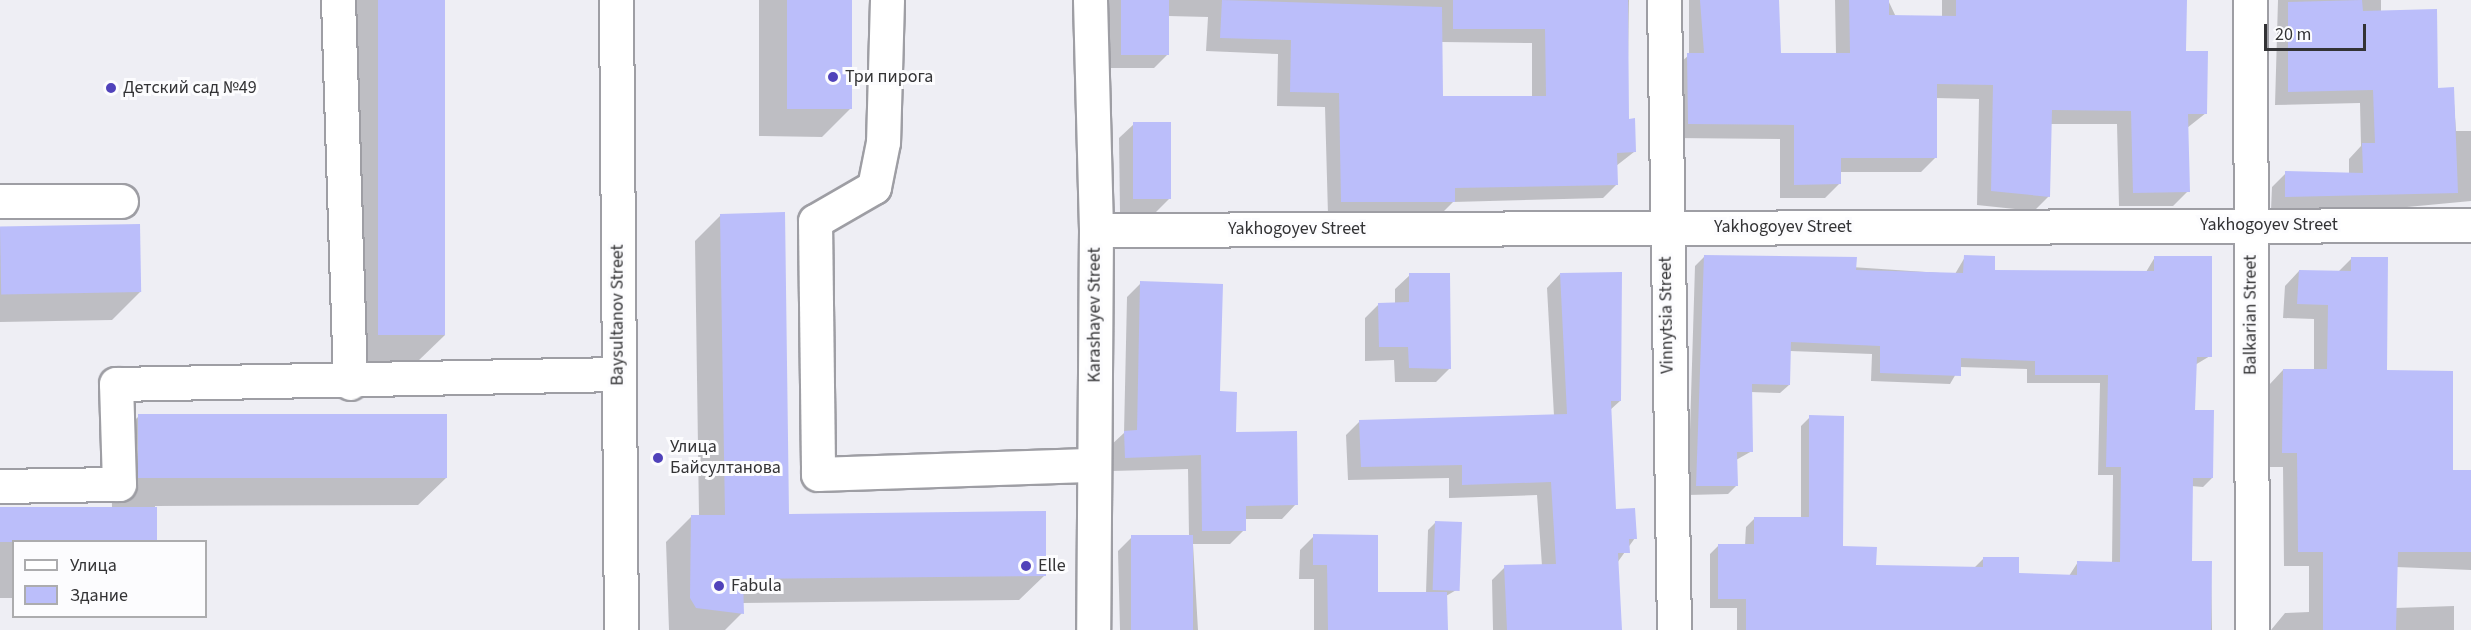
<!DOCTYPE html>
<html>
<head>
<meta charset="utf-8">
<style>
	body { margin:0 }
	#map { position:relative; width:2471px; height:630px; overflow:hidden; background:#eeeef4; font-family:"Source Sans 3",sans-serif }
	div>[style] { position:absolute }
	.shadow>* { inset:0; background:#0003 }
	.building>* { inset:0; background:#bbbefa; transform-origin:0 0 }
	.roads { filter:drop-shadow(2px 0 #9e9ea4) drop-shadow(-2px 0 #9e9ea4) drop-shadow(0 2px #9e9ea4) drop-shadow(0 -2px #9e9ea4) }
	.minor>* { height:33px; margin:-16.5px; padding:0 16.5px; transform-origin:16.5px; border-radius:16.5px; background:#fff }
	.dots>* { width:16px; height:16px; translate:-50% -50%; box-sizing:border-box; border:3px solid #fcfcfe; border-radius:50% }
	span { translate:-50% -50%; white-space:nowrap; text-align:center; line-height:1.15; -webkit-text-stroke:6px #fcfcfe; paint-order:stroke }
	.poi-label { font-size:18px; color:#333335 }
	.left { translate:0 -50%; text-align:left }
	.street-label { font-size:18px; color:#333335 }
	.legend { position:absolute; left:12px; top:540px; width:195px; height:78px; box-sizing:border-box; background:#fcfcfe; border:2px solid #acacae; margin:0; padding:8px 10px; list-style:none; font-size:18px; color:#333335 }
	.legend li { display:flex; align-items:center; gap:12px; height:30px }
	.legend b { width:30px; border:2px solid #acacae }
	.scale { position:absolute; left:2264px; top:24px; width:102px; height:27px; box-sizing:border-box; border:3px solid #333335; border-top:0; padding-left:8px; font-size:18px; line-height:21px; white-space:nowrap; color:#333335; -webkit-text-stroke:4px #fcfcfe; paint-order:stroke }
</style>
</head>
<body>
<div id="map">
	<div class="shadow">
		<div style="clip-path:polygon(351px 0,443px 0,445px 335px,417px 362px,352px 363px)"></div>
		<div style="clip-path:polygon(759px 0,850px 0,850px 109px,822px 137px,759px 136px)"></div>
		<div style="clip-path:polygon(evenodd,1108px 0,1629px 0,1627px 120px,1634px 152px,1616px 166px,1617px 184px,1603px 198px,1453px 202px,1439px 216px,1328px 215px,1325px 107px,1277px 106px,1278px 54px,1206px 51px,1208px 17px,1168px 16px,1168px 54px,1154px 68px,1109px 68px,1108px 0,1441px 42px,1532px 43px,1532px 97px,1442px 98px,1441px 42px)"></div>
		<div style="clip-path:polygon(1689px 0,1777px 0,1780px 54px,1836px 54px,1835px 0,1888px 0,1896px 17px,1942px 17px,1942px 0,2186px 0,2185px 52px,2206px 113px,2187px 128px,2188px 191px,2173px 206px,2119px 206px,2117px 124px,2050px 124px,2049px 196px,2034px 211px,1977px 205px,1979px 99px,1935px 98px,1936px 157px,1921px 172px,1840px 172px,1840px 183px,1825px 198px,1780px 198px,1780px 139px,1674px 138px,1673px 69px,1689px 55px)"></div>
		<div style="clip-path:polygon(2278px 0,2381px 0,2381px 12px,2437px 90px,2453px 89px,2456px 131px,2471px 131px,2471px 201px,2354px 212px,2271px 210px,2272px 187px,2286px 173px,2349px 174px,2349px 159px,2361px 146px,2360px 103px,2275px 105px)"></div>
		<div style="clip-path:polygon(1134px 124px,1170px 198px,1156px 212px,1120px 212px,1119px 138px)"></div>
		<div style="clip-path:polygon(721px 215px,788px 516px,1045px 575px,1019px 600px,742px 603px,742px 613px,725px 630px,669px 630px,666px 542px,692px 516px,699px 516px,695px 241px)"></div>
		<div style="clip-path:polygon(0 228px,140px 292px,112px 320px,0 322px)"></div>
		<div style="clip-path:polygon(1704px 257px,1955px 274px,1965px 257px,1993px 272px,2146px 272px,2155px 257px,2210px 356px,2195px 365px,2194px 411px,2212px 478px,2203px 487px,2191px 486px,2190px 562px,2211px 563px,2212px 630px,1737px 630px,1737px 608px,1710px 608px,1710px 554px,1719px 545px,1745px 546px,1746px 527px,1755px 518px,1801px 519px,1801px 426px,1810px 417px,1842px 548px,1875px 567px,1975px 567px,1984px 558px,2018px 575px,2069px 576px,2078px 562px,2112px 563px,2113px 475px,2098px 475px,2100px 383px,2027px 383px,2027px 369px,1960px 367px,1950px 384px,1871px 381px,1872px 354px,1790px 351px,1789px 385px,1780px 393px,1750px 392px,1752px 451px,1736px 460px,1737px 485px,1728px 494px,1688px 495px,1695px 266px)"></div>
		<div style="clip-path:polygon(2352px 258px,2385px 372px,2451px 472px,2471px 472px,2471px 570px,2396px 567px,2395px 608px,2454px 606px,2454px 630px,2271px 630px,2285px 613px,2309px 612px,2309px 566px,2284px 566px,2283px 467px,2268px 467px,2269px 385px,2283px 370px,2314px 370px,2314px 319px,2283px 318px,2285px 286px,2299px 271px,2338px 272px)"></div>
		<div style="clip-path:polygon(1560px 274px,1620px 401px,1610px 410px,1615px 510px,1635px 538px,1617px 563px,1620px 630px,1493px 630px,1492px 580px,1505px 567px,1542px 566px,1537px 495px,1449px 498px,1449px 478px,1348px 480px,1346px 435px,1360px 421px,1554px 416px,1547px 288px)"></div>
		<div style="clip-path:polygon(1410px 275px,1450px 368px,1436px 382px,1395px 382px,1394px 360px,1365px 361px,1365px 318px,1379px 304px,1395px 304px,1395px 289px)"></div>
		<div style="clip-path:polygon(1141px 283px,1218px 393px,1235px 434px,1296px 504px,1282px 519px,1245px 519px,1244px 530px,1230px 544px,1193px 544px,1198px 630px,1120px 630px,1118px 551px,1132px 537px,1189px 536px,1188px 469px,1112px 471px,1110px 446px,1124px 433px,1127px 297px)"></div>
		<div style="clip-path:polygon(139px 416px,446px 478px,418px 505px,155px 506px,156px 542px,14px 542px,14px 598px,0 598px,0 509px,112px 509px,111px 444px)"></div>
		<div style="clip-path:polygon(1435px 523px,1458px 589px,1446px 596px,1446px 630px,1314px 630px,1314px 579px,1299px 579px,1300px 550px,1314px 536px,1376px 593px,1426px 593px,1428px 530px)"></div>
	</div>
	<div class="building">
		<div style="left:378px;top:0;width:67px;height:335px"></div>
		<div style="left:787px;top:0;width:65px;height:109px"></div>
		<div style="left:1121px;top:0;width:48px;height:55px"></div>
		<div style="clip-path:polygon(1222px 0,1442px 7px,1443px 96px,1546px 96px,1545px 29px,1453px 29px,1453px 0,1628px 0,1629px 119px,1635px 118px,1636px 152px,1617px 153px,1618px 185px,1455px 188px,1455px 202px,1341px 202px,1339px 93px,1290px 92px,1291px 40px,1220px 38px)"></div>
		<div style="clip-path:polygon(1700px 0,1779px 0,1781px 53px,1850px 53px,1849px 0,1889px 0,1889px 15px,1956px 16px,1956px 0,2187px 0,2186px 51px,2208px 51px,2207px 114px,2188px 114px,2190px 192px,2133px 193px,2131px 111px,2052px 110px,2050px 197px,1991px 191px,1993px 85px,1937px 84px,1937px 158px,1841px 158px,1841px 184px,1794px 185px,1794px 125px,1688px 124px,1687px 53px,1704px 53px)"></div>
		<div style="clip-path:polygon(2362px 0,2363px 11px,2437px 9px,2438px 88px,2454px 87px,2458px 193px,2285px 197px,2285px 171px,2363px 173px,2362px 143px,2375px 143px,2373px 90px,2288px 92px,2288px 2px)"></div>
		<div style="left:1133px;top:122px;width:38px;height:77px"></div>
		<div style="clip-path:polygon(785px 212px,789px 514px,1046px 511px,1046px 576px,743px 579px,744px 614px,696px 608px,690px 598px,691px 515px,725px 515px,720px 214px)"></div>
		<div style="left:140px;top:224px;width:68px;height:140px;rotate:89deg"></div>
		<div style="clip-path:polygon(1704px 255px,1857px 257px,1856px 270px,1963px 273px,1964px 255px,1995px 256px,1995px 270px,2154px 271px,2154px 256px,2212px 256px,2212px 357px,2197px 357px,2195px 410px,2214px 410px,2213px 478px,2193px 478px,2192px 561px,2212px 561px,2211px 630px,1746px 630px,1746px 599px,1718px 599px,1718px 544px,1754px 544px,1754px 517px,1809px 517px,1809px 415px,1844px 416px,1843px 546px,1877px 547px,1876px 565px,1983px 567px,1983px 557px,2019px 557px,2019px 573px,2077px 575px,2077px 561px,2120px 562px,2121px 467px,2106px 467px,2108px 375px,2035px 375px,2035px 361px,1961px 358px,1961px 376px,1880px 373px,1880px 346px,1791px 342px,1790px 385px,1752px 384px,1753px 452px,1737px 452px,1738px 486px,1696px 486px)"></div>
		<div style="clip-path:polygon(2351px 257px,2388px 257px,2387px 370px,2453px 371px,2453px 470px,2471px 470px,2471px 552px,2398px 552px,2396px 630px,2323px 630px,2323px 552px,2298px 552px,2297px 453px,2282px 453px,2283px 369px,2327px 369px,2328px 305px,2297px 304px,2299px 270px,2351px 271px)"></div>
		<div style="clip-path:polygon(1622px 272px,1621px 401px,1611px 401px,1616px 509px,1635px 508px,1637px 539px,1629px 539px,1630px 553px,1618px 553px,1622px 630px,1507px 630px,1504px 565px,1556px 564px,1551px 482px,1462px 485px,1462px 465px,1361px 467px,1359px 420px,1567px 414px,1560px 273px)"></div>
		<div style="clip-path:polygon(1409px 273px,1450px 273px,1451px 369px,1409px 368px,1408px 347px,1379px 347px,1378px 303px,1409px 302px)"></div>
		<div style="clip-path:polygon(1140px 281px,1223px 284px,1220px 391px,1237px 392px,1236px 432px,1297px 431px,1298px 505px,1246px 506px,1246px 531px,1202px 531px,1201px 455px,1125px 458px,1124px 431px,1137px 430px)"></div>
		<div style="left:138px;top:414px;width:309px;height:64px"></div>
		<div style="left:0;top:507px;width:157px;height:35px"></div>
		<div style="left:1435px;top:521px;width:27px;height:69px;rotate:2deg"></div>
		<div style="clip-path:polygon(1313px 534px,1378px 535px,1378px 592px,1447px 592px,1448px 630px,1328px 630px,1327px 565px,1313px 565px)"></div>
		<div style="left:1131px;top:535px;width:62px;height:95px"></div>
	</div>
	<div class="roads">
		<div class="minor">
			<div style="left:338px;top:0;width:383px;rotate:88.2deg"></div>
			<div style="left:616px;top:0;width:630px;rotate:89.55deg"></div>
			<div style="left:887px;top:0;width:142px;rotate:91.6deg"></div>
			<div style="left:883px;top:142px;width:46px;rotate:101.3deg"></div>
			<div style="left:874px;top:187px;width:68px;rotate:150deg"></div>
			<div style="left:815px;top:221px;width:253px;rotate:89.3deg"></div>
			<div style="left:818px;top:474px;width:276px;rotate:-1.9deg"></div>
			<div style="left:1090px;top:0;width:230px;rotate:88.5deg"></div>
			<div style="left:1096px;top:230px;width:400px;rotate:90.4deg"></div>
			<div style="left:1664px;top:0;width:630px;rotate:89.09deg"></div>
			<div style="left:2250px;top:0;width:630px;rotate:89.82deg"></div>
			<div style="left:0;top:201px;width:121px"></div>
			<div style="left:1096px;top:230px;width:1375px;rotate:-0.21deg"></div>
			<div style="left:0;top:486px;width:119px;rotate:-1deg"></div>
			<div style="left:119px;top:484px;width:100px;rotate:-91.7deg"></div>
			<div style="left:116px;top:384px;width:502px;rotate:-1.14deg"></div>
		</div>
	</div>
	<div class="dots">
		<div style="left:833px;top:77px;background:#5042ba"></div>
		<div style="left:111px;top:88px;background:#5042ba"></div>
		<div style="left:658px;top:458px;background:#5042ba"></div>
		<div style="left:1026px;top:566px;background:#5042ba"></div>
		<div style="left:719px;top:586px;background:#5042ba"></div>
	</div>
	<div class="poi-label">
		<span class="left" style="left:845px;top:77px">Три пирога</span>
		<span class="left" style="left:123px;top:88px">Детский сад №49</span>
		<span class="left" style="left:670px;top:458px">Улица<br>Байсултанова</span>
		<span class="left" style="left:1038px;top:566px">Elle</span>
		<span class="left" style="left:731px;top:586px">Fabula</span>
	</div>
	<div class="street-label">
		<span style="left:2269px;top:225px">Yakhogoyev Street</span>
		<span style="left:1783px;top:227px">Yakhogoyev Street</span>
		<span style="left:1297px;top:229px">Yakhogoyev Street</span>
		<span style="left:618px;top:315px;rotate:-90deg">Baysultanov Street</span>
		<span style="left:1095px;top:315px;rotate:-90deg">Karashaуev Street</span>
		<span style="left:1667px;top:315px;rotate:-91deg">Vinnytsia Street</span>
		<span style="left:2251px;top:315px;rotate:-90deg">Balkarian Street</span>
	</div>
	<ul class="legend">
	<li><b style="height:8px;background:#fff"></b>Улица</li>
	<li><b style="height:16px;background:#bbbefa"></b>Здание</li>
	</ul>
	<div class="scale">20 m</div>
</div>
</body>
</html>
